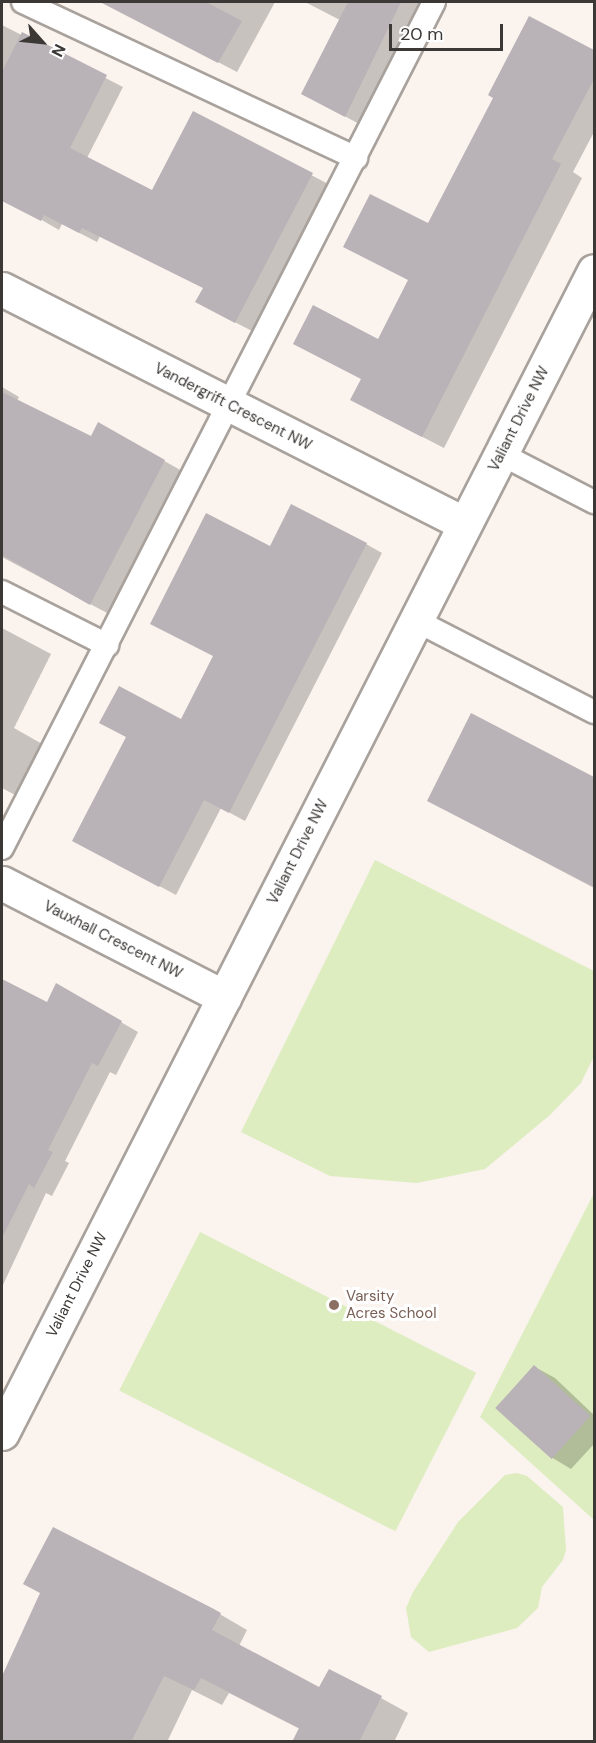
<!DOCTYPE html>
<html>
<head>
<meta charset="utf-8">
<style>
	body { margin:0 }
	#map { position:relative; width:596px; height:1743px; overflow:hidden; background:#faf3ee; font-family:"DM Sans",sans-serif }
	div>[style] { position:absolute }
	.green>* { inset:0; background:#deedc0; transform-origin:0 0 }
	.shadow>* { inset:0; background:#0003 }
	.building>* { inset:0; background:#b9b2b7; transform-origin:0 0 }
	.roads { filter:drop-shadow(2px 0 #a8a19c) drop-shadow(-2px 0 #a8a19c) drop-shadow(0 2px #a8a19c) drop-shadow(0 -2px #a8a19c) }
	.lane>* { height:22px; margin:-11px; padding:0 11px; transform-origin:11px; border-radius:11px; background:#fff }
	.street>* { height:33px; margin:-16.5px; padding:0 16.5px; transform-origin:16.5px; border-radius:16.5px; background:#fff }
	.dots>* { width:16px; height:16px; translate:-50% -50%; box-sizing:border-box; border:3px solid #fff; border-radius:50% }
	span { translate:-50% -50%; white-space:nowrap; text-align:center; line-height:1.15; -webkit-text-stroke:6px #fff; paint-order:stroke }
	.street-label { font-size:15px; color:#3b3836 }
	.education-label { font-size:15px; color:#785e54 }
	.left { translate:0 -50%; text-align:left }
	.frame { position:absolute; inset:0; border:3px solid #3b3836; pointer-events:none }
	.north { position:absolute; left:12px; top:12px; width:60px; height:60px; -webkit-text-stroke:4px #fff; paint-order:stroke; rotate:117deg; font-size:16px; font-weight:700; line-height:24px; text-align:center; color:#3b3836 }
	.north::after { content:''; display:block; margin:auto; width:21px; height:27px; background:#3b3836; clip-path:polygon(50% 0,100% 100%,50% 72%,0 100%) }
	.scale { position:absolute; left:389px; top:24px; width:114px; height:27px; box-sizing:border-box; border:3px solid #3b3836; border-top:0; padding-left:8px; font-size:18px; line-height:21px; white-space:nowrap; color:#3b3836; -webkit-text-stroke:4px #fff; paint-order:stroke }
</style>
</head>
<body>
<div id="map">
	<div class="green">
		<div style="clip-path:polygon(375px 860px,594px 971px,594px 1056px,581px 1083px,550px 1115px,485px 1169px,417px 1183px,330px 1176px,241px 1132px)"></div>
		<div style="clip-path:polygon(594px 1193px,594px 1520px,480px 1417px)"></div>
		<div style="left:200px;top:1232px;width:310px;height:178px;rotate:27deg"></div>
		<div style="clip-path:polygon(517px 1473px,527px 1476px,563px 1507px,566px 1550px,563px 1560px,542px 1587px,538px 1608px,517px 1628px,429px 1652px,411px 1637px,406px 1608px,413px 1592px,458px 1522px,505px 1475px)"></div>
	</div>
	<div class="shadow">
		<div style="clip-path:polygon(103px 2px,275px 2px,237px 72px)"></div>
		<div style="clip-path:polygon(305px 2px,424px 2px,363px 126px,320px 103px,340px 20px)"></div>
		<div style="clip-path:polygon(530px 18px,594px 52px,594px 132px,573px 172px,582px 178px,444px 448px,374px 412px,379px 341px,410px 281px,429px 225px,495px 98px)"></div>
		<div style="clip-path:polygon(2px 25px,123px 87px,87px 158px,152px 192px,194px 113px,330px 185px,254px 332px,215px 312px,204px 288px,100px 236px,97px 242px,62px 224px,59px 230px,2px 197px)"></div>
		<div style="clip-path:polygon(2px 387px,19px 397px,17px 401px,92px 438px,99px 424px,182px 471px,109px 614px,2px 557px)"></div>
		<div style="clip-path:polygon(366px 544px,382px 553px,245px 821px,221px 808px,176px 895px,90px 849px,181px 721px,271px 548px)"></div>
		<div style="clip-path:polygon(2px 628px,51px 654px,14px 728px,44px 745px,17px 796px,2px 788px)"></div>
		<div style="clip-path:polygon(472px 715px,594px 778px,594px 888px,429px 801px)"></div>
		<div style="clip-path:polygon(2px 981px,47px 1004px,57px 985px,138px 1032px,116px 1075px,110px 1072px,65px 1161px,69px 1163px,52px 1196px,46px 1193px,2px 1287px)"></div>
		<div style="clip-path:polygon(535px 1367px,555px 1378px,594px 1415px,594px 1444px,571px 1469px,551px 1457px)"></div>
		<div style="clip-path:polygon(211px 1609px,247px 1630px,239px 1646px,320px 1689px,381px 1698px,408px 1713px,394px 1742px,293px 1742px,300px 1729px,229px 1693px,222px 1705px,192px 1690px,167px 1742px,2px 1742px,2px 1679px,37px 1611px)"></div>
	</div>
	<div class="building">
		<div style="clip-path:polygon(100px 2px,206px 2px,242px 21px,218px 63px)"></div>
		<div style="clip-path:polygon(348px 2px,401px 2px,345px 117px,301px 94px)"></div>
		<div style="clip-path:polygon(529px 16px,594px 50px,594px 79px,552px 159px,561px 164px,422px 437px,350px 400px,361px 379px,293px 344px,313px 305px,378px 339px,408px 280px,343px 247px,370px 194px,428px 223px,493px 98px,488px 95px)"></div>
		<div style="clip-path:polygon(22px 32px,107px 75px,70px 148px,152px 190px,193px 111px,313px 173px,235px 323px,195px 302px,203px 288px,82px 228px,79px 233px,44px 215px,41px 221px,2px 201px,2px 72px)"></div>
		<div style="clip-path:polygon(2px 392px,91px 436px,98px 422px,165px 460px,90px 605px,2px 555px)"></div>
		<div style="clip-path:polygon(291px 504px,367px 543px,229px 813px,204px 800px,159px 887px,72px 841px,126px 737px,99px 723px,119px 686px,181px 719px,213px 656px,150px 624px,206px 513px,270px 546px)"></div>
		<div style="clip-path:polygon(471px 713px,594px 777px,594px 887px,427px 801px)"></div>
		<div style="clip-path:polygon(2px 979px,47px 1002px,56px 983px,122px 1021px,98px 1066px,92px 1063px,48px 1150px,53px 1152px,34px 1188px,29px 1184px,2px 1238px)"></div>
		<div style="left:534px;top:1365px;width:76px;height:58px;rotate:42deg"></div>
		<div style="clip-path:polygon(53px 1527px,212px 1608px,221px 1613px,212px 1630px,319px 1687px,329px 1669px,382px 1696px,359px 1742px,292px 1742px,299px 1728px,201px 1678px,194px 1690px,164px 1676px,131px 1742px,2px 1742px,2px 1676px,40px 1593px,23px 1584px)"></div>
	</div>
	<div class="roads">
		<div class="lane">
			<div style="left:23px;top:2px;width:368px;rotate:25.1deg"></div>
			<div style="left:501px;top:454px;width:105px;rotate:27.3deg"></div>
			<div style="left:2px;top:592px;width:118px;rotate:26.8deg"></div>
			<div style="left:417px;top:621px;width:199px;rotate:27.2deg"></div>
			<div style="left:2px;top:848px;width:950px;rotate:-62.95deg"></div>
		</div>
		<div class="street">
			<div style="left:2px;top:289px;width:519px;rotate:26.91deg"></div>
			<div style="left:2px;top:883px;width:250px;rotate:27.2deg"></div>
			<div style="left:2px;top:1433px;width:1304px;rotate:-63deg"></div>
		</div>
	</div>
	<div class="dots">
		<div style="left:334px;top:1305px;background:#8d6e63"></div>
	</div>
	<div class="street-label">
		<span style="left:233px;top:407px;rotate:27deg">Vandergrift Crescent NW</span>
		<span style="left:519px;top:419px;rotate:-63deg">Valiant Drive NW</span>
		<span style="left:298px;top:852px;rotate:-63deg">Valiant Drive NW</span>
		<span style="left:113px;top:940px;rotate:27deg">Vauxhall Crescent NW</span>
		<span style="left:77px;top:1285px;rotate:-63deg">Valiant Drive NW</span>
	</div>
	<div class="education-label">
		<span class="left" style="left:346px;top:1305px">Varsity<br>Acres School</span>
	</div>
	<div class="frame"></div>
	<div class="north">N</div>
	<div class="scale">20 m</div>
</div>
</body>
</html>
